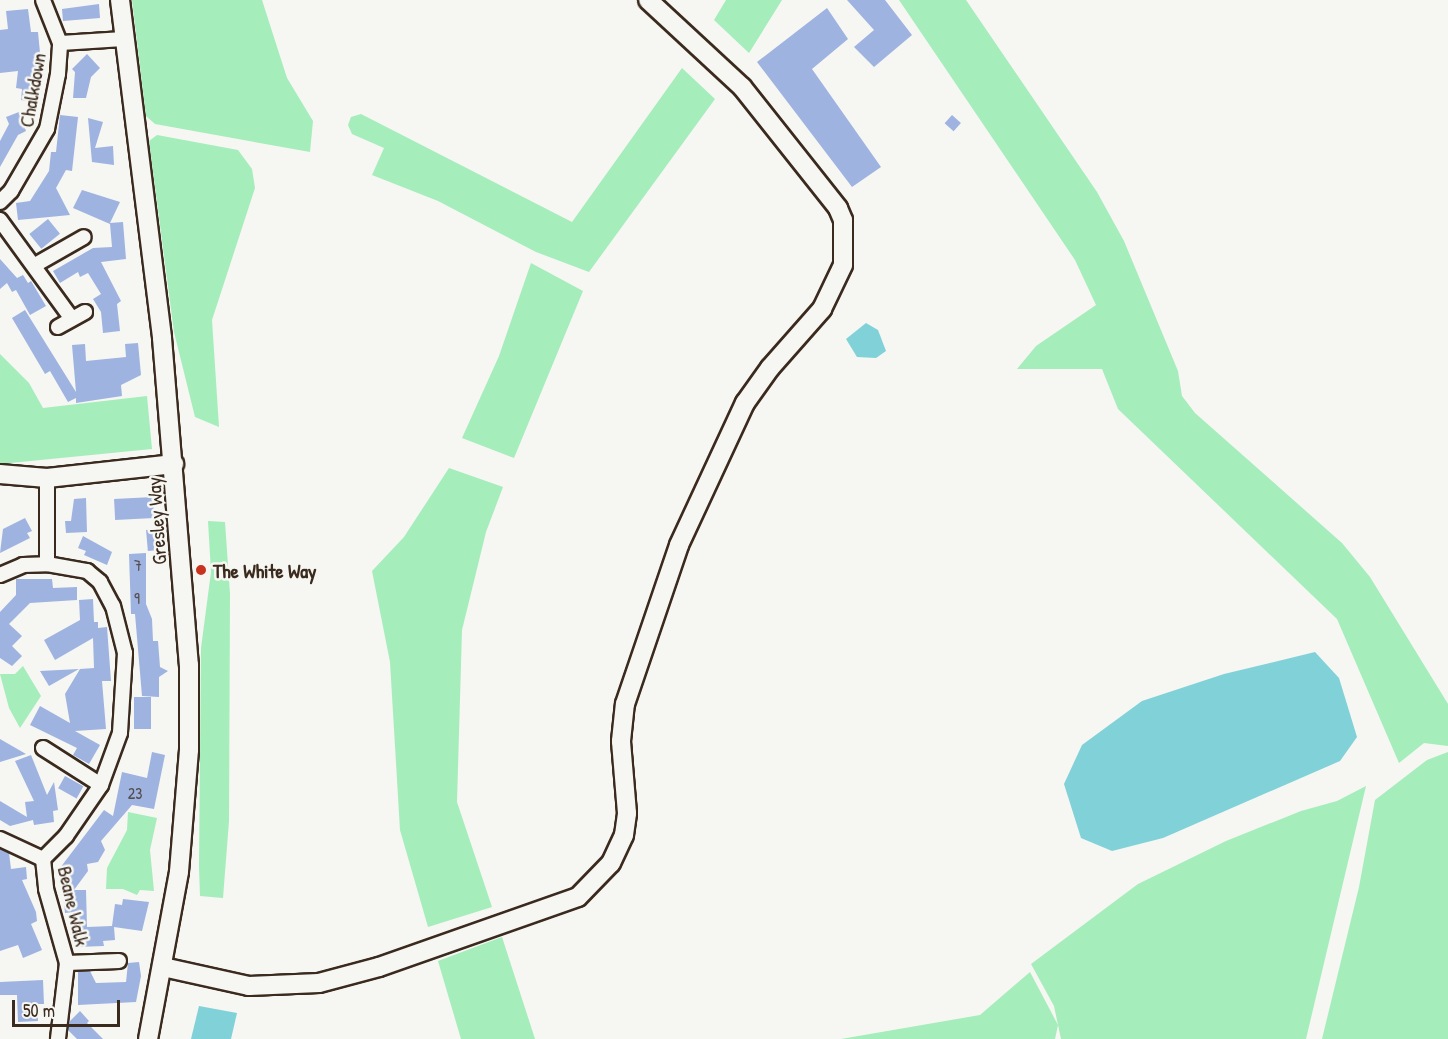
<!DOCTYPE html>
<html>
<head>
<meta charset="utf-8">
<style>
	body { margin:0 }
	#map { position:relative; width:1448px; height:1039px; overflow:hidden; background:#f6f6f2; font-family:"Patrick Hand",sans-serif }
	div>[style] { position:absolute }
	.green>* { inset:0; background:#a5edbb }
	.water>* { inset:0; background:#80d1d8 }
	.building>* { inset:0; background:#9fb3e1; transform-origin:0 0 }
	.roads { filter:drop-shadow(2px 0 #3b2a1e) drop-shadow(-2px 0 #3b2a1e) drop-shadow(0 2px #3b2a1e) drop-shadow(0 -2px #3b2a1e) }
	.minor>* { height:14px; margin:-7px; padding:0 7px; transform-origin:7px; border-radius:7px; background:#f6f6f2 }
	.tertiary>* { height:18px; margin:-9px; padding:0 9px; transform-origin:9px; border-radius:9px; background:#f6f6f2 }
	.dots>* { width:16px; height:16px; translate:-50% -50%; box-sizing:border-box; border:3px solid #f6f6f2; border-radius:50% }
	span { translate:-50% -50%; white-space:nowrap; text-align:center; line-height:1.15; -webkit-text-stroke:5px #f6f6f2; paint-order:stroke }
	.number-label { font-size:16px; color:#544c4f }
	.number-label span { -webkit-text-stroke-width:0 }
	.street-label { font-size:20px; color:#3b2a1e }
	.poi-label { font-size:20px; color:#3b2a1e; font-weight:700 }
	.left { translate:0 -50%; text-align:left }
	.scale { position:absolute; left:12px; top:1000px; width:108px; height:27px; box-sizing:border-box; border:3px solid #3b2a1e; border-top:0; padding-left:8px; font-size:18px; line-height:21px; white-space:nowrap; color:#3b2a1e; -webkit-text-stroke:4px #f6f6f2; paint-order:stroke }
</style>
</head>
<body>
<div id="map">
	<div class="green">
		<div style="clip-path:polygon(132px 0,262px 0,287px 78px,313px 121px,310px 152px,155px 124px,146px 116px)"></div>
		<div style="clip-path:polygon(726px 0,782px 0,749px 53px,714px 20px)"></div>
		<div style="clip-path:polygon(899px 0,966px 0,1097px 192px,1124px 241px,1178px 371px,1182px 396px,1195px 413px,1342px 543px,1370px 577px,1448px 704px,1448px 746px,1424px 743px,1399px 763px,1337px 619px,1118px 409px,1102px 369px,1017px 369px,1036px 346px,1096px 305px,1075px 260px)"></div>
		<div style="clip-path:polygon(682px 68px,715px 99px,589px 272px,536px 252px,438px 201px,372px 175px,384px 148px,352px 134px,348px 125px,351px 117px,361px 114px,572px 222px)"></div>
		<div style="clip-path:polygon(157px 135px,238px 150px,252px 169px,255px 188px,212px 320px,219px 427px,195px 417px,174px 332px,149px 141px)"></div>
		<div style="clip-path:polygon(531px 263px,583px 291px,514px 458px,462px 438px,499px 356px)"></div>
		<div style="clip-path:polygon(0 354px,29px 383px,43px 408px,147px 396px,152px 449px,0 464px)"></div>
		<div style="clip-path:polygon(449px 468px,503px 487px,486px 532px,462px 630px,457px 802px,492px 907px,428px 927px,400px 830px,390px 662px,372px 571px,404px 537px)"></div>
		<div style="clip-path:polygon(208px 521px,225px 522px,230px 594px,229px 821px,223px 898px,200px 896px,199px 867px,201px 648px,211px 572px)"></div>
		<div style="clip-path:polygon(23px 666px,41px 696px,20px 728px,9px 708px,0 674px,15px 674px)"></div>
		<div style="clip-path:polygon(1448px 752px,1448px 1039px,1322px 1039px,1359px 887px,1375px 800px,1427px 760px)"></div>
		<div style="clip-path:polygon(1366px 786px,1306px 1039px,1061px 1039px,1054px 1006px,1031px 964px,1138px 884px,1226px 841px,1301px 811px,1337px 801px)"></div>
		<div style="clip-path:polygon(128px 812px,157px 818px,150px 850px,154px 891px,140px 890px,137px 895px,123px 889px,106px 889px,107px 868px,127px 830px)"></div>
		<div style="clip-path:polygon(502px 937px,535px 1039px,461px 1039px,438px 961px)"></div>
		<div style="clip-path:polygon(1030px 972px,1058px 1025px,1055px 1039px,841px 1039px,980px 1015px)"></div>
	</div>
	<div class="water">
		<div style="clip-path:polygon(866px 323px,878px 330px,886px 351px,876px 358px,857px 357px,846px 339px)"></div>
		<div style="clip-path:polygon(1315px 652px,1339px 678px,1357px 737px,1340px 761px,1163px 838px,1112px 851px,1081px 838px,1064px 784px,1082px 745px,1142px 701px,1224px 674px)"></div>
		<div style="clip-path:polygon(199px 1006px,237px 1013px,231px 1039px,191px 1039px)"></div>
	</div>
	<div class="building">
		<div style="clip-path:polygon(847px 0,885px 0,912px 35px,874px 67px,854px 47px,874px 30px)"></div>
		<div style="clip-path:polygon(99px 4px,100px 18px,63px 21px,62px 9px)"></div>
		<div style="clip-path:polygon(827px 8px,848px 39px,812px 69px,881px 167px,852px 187px,757px 62px)"></div>
		<div style="clip-path:polygon(28px 9px,31px 32px,38px 32px,41px 63px,34px 102px,21px 100px,22px 89px,16px 88px,18px 71px,0 73px,0 30px,8px 29px,6px 11px)"></div>
		<div style="clip-path:polygon(87px 54px,100px 68px,91px 77px,86px 98px,73px 98px,75px 72px,72px 69px)"></div>
		<div style="clip-path:polygon(19px 112px,26px 131px,18px 135px,0 167px,0 141px,9px 124px,6px 117px)"></div>
		<div style="clip-path:polygon(60px 115px,78px 117px,72px 171px,66px 170px,56px 188px,70px 215px,18px 220px,16px 203px,30px 201px,49px 171px,51px 152px,56px 152px)"></div>
		<div style="left:952px;top:115px;width:12px;height:11px;rotate:42deg"></div>
		<div style="clip-path:polygon(88px 118px,103px 122px,95px 148px,113px 146px,114px 165px,92px 162px)"></div>
		<div style="clip-path:polygon(82px 190px,120px 202px,110px 223px,123px 222px,126px 259px,101px 262px,121px 301px,117px 304px,120px 331px,103px 333px,101px 312px,93px 299px,101px 294px,88px 273px,80px 277px,78px 272px,60px 283px,53px 271px,93px 248px,112px 247px,110px 224px,73px 208px)"></div>
		<div style="left:48px;top:219px;width:19px;height:24px;rotate:51deg"></div>
		<div style="clip-path:polygon(0 259px,17px 278px,23px 275px,28px 283px,31px 281px,46px 306px,30px 315px,16px 290px,12px 292px,7px 283px,0 289px)"></div>
		<div style="clip-path:polygon(25px 310px,76px 392px,72px 345px,85px 344px,86px 361px,126px 357px,125px 344px,138px 343px,141px 375px,121px 385px,122px 396px,76px 403px,76px 398px,68px 402px,50px 371px,45px 374px,12px 318px)"></div>
		<div style="left:153px;top:497px;width:21px;height:39px;rotate:87deg"></div>
		<div style="clip-path:polygon(86px 498px,87px 532px,66px 533px,65px 521px,71px 521px,74px 499px)"></div>
		<div style="clip-path:polygon(25px 518px,32px 531px,27px 533px,30px 538px,0 553px,3px 529px)"></div>
		<div style="left:157px;top:529px;width:21px;height:11px;rotate:85deg"></div>
		<div style="clip-path:polygon(83px 536px,112px 552px,107px 565px,84px 555px,86px 551px,78px 548px)"></div>
		<div style="clip-path:polygon(146px 553px,146px 604px,152px 619px,153px 641px,158px 641px,160px 667px,168px 671px,159px 677px,159px 697px,142px 696px,135px 614px,131px 614px,129px 554px)"></div>
		<div style="clip-path:polygon(16px 579px,52px 579px,53px 588px,77px 587px,77px 600px,30px 603px,9px 624px,22px 636px,12px 646px,22px 656px,12px 666px,0 658px,0 612px,16px 595px)"></div>
		<div style="clip-path:polygon(93px 599px,94px 622px,98px 622px,98px 628px,107px 627px,111px 681px,102px 681px,106px 729px,75px 731px,100px 745px,89px 764px,73px 755px,77px 748px,30px 725px,40px 706px,70px 723px,65px 694px,80px 669px,94px 668px,93px 638px,55px 660px,44px 640px,80px 620px,79px 600px)"></div>
		<div style="clip-path:polygon(79px 669px,49px 686px,40px 671px)"></div>
		<div style="left:134px;top:697px;width:17px;height:32px"></div>
		<div style="clip-path:polygon(0 739px,26px 754px,0 762px)"></div>
		<div style="clip-path:polygon(152px 752px,165px 755px,154px 809px,132px 805px,101px 841px,105px 850px,98px 862px,87px 864px,88px 871px,74px 890px,86px 890px,87px 927px,112px 926px,115px 904px,122px 905px,123px 899px,149px 902px,142px 931px,114px 927px,115px 940px,103px 941px,104px 946px,76px 947px,74px 912px,65px 913px,61px 874px,64px 870px,60px 868px,104px 810px,113px 816px,122px 772px,147px 778px)"></div>
		<div style="clip-path:polygon(31px 755px,47px 795px,54px 782px,58px 810px,53px 811px,54px 822px,34px 825px,33px 820px,10px 826px,0 820px,0 801px,27px 817px,25px 802px,34px 801px,15px 761px)"></div>
		<div style="left:65px;top:776px;width:21px;height:14px;rotate:29deg"></div>
		<div style="clip-path:polygon(0 849px,9px 853px,11px 869px,26px 867px,27px 879px,22px 880px,36px 912px,37px 921px,31px 924px,42px 950px,23px 958px,18px 945px,0 951px)"></div>
		<div style="clip-path:polygon(139px 962px,141px 976px,136px 1002px,78px 1005px,78px 972px,90px 971px,96px 983px,126px 982px,128px 963px)"></div>
		<div style="clip-path:polygon(43px 980px,44px 1004px,37px 1004px,38px 1021px,18px 1022px,17px 995px,0 995px,0 982px)"></div>
		<div style="clip-path:polygon(80px 1011px,89px 1021px,87px 1023px,103px 1039px,77px 1039px,68px 1030px,69px 1022px)"></div>
	</div>
	<div class="roads">
		<div class="minor">
			<div style="left:60px;top:43px;width:64px;rotate:-3.6deg"></div>
			<div style="left:0;top:202px;width:16px;rotate:-45deg"></div>
			<div style="left:11px;top:191px;width:72px;rotate:-59.9deg"></div>
			<div style="left:47px;top:129px;width:56px;rotate:-78.7deg"></div>
			<div style="left:58px;top:74px;width:31px;rotate:-86deg"></div>
			<div style="left:60px;top:43px;width:46px;rotate:-111.6deg"></div>
			<div style="left:0;top:220px;width:122px;rotate:54deg"></div>
			<div style="left:35px;top:265px;width:56px;rotate:-29.7deg"></div>
			<div style="left:58px;top:327px;width:31px;rotate:-29deg"></div>
			<div style="left:47px;top:478px;width:86px;rotate:90deg"></div>
			<div style="left:0;top:575px;width:25px;rotate:-23deg"></div>
			<div style="left:23px;top:565px;width:24px;rotate:-2deg"></div>
			<div style="left:47px;top:564px;width:41px;rotate:9.9deg"></div>
			<div style="left:87px;top:571px;width:17px;rotate:40deg"></div>
			<div style="left:100px;top:582px;width:27px;rotate:62deg"></div>
			<div style="left:113px;top:606px;width:49px;rotate:75.7deg"></div>
			<div style="left:125px;top:653px;width:80px;rotate:93.6deg"></div>
			<div style="left:120px;top:733px;width:55px;rotate:110.1deg"></div>
			<div style="left:101px;top:785px;width:62px;rotate:124.5deg"></div>
			<div style="left:66px;top:836px;width:33px;rotate:135deg"></div>
			<div style="left:43px;top:748px;width:69px;rotate:32.5deg"></div>
			<div style="left:0;top:839px;width:47px;rotate:24.9deg"></div>
			<div style="left:43px;top:859px;width:30px;rotate:84deg"></div>
			<div style="left:46px;top:889px;width:77px;rotate:74.2deg"></div>
			<div style="left:67px;top:963px;width:77px;rotate:96.8deg"></div>
			<div style="left:67px;top:963px;width:52px;rotate:-2.2deg"></div>
		</div>
		<div class="tertiary">
			<div style="left:120px;top:0;width:341px;rotate:82.9deg"></div>
			<div style="left:162px;top:338px;width:328px;rotate:85.3deg"></div>
			<div style="left:189px;top:665px;width:85px;rotate:90deg"></div>
			<div style="left:189px;top:750px;width:122px;rotate:94.7deg"></div>
			<div style="left:179px;top:872px;width:170px;rotate:100.5deg"></div>
			<div style="left:0;top:474px;width:47px;rotate:4.9deg"></div>
			<div style="left:47px;top:478px;width:128px;rotate:-6.3deg"></div>
			<div style="left:163px;top:967px;width:88px;rotate:12.5deg"></div>
			<div style="left:249px;top:986px;width:70px;rotate:-2.5deg"></div>
			<div style="left:319px;top:983px;width:62px;rotate:-14.9deg"></div>
			<div style="left:379px;top:967px;width:211px;rotate:-19.4deg"></div>
			<div style="left:578px;top:897px;width:47px;rotate:-45.9deg"></div>
			<div style="left:611px;top:863px;width:31px;rotate:-65deg"></div>
			<div style="left:624px;top:835px;width:22px;rotate:-82deg"></div>
			<div style="left:627px;top:813px;width:72px;rotate:-94.8deg"></div>
			<div style="left:621px;top:741px;width:37px;rotate:-84deg"></div>
			<div style="left:625px;top:704px;width:168px;rotate:-71.2deg"></div>
			<div style="left:679px;top:545px;width:157px;rotate:-65.1deg"></div>
			<div style="left:745px;top:403px;width:43px;rotate:-54.5deg"></div>
			<div style="left:770px;top:368px;width:79px;rotate:-48.6deg"></div>
			<div style="left:822px;top:309px;width:49px;rotate:-64.5deg"></div>
			<div style="left:843px;top:265px;width:45px;rotate:-90deg"></div>
			<div style="left:843px;top:220px;width:13px;rotate:-113deg"></div>
			<div style="left:838px;top:208px;width:154px;rotate:-128.4deg"></div>
			<div style="left:742px;top:87px;width:128px;rotate:-137.2deg"></div>
		</div>
	</div>
	<div class="dots">
		<div style="left:201px;top:570px;background:#c8321e"></div>
	</div>
	<div class="number-label">
		<span style="left:138px;top:565px">7</span>
		<span style="left:137px;top:598px">9</span>
		<span style="left:135px;top:793px">23</span>
	</div>
	<div class="street-label">
		<span style="left:32px;top:90px;rotate:-80deg">Chalkdown</span>
		<span style="left:156px;top:521px;rotate:-94deg">Gresley Way</span>
		<span style="left:74px;top:906px;rotate:77deg">Beane Walk</span>
	</div>
	<div class="poi-label">
		<span class="left" style="left:213px;top:570px">The White Way</span>
	</div>
	<div class="scale">50 m</div>
</div>
</body>
</html>
